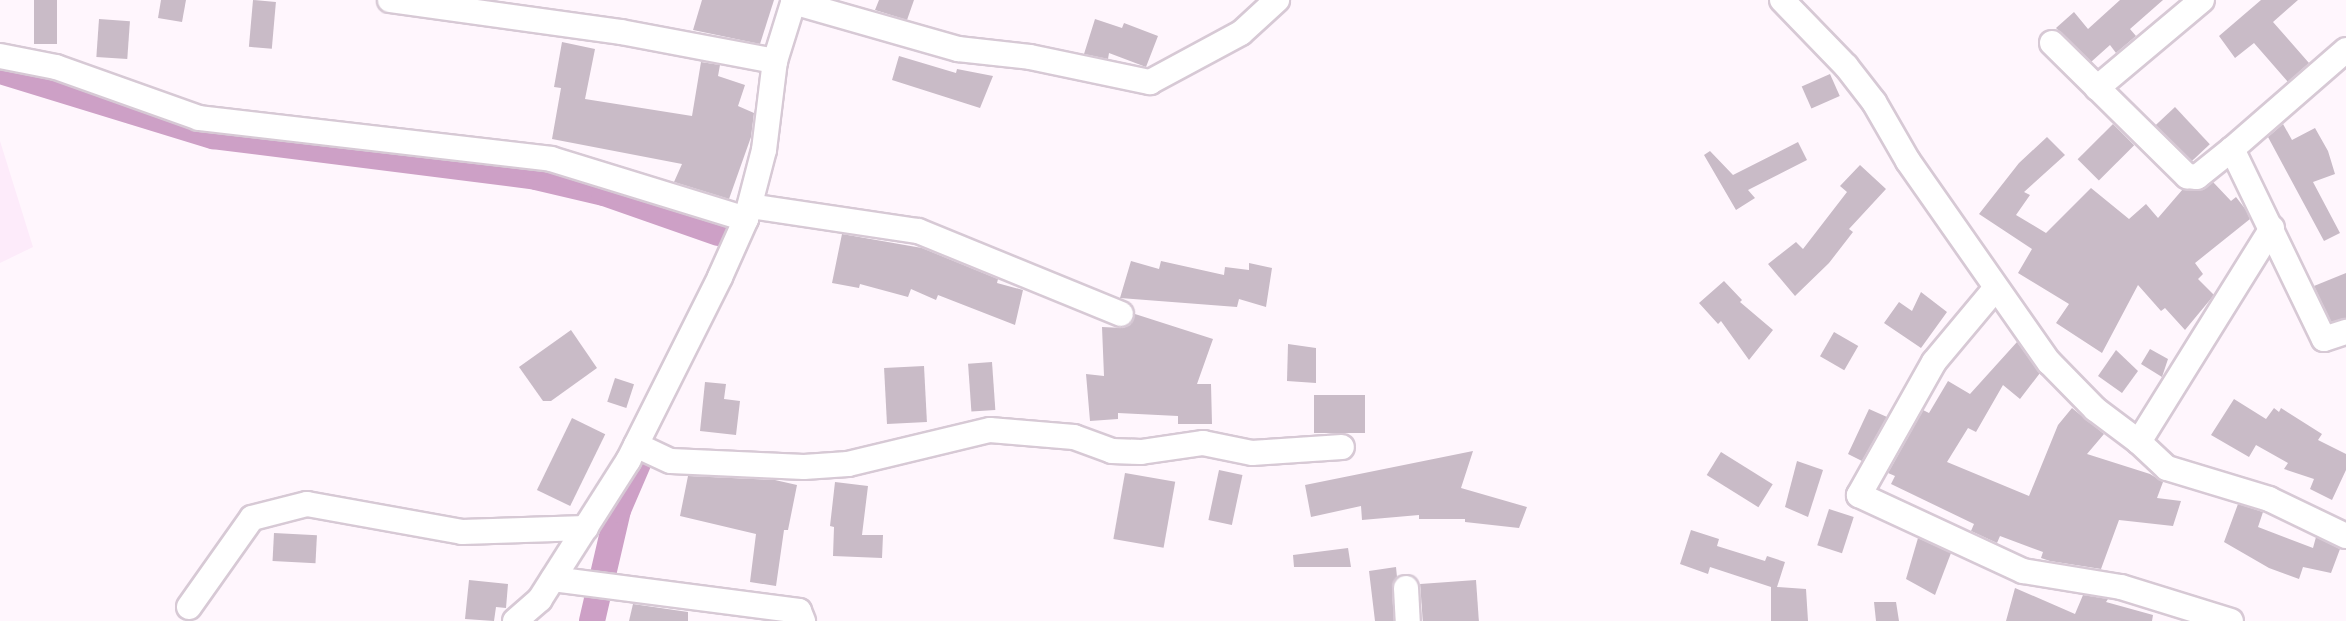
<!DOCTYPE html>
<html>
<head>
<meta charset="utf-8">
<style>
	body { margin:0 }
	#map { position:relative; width:2346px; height:621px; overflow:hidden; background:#fff6fd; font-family:"Varela Round",sans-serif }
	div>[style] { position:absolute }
	.built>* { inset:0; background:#fdebfa }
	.canal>* { height:26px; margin:-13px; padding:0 13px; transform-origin:13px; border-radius:13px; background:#cda0c6 }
	.building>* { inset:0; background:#c9bbc7; transform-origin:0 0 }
	.roads { filter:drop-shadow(2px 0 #d7c9d5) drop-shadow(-2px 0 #d7c9d5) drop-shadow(0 2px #d7c9d5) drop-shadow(0 -2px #d7c9d5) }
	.street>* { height:24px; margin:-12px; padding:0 12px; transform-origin:12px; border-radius:12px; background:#fff }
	span { translate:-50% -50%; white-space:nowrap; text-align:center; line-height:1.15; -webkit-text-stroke:4.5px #fff6fd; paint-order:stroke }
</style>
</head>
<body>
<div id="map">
	<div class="built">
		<div style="clip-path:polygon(0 141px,33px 247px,0 263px)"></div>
	</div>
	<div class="canal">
		<div style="left:0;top:71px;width:223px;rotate:17deg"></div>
		<div style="left:213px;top:136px;width:326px;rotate:7.2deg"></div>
		<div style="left:536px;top:177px;width:70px;rotate:13.2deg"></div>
		<div style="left:604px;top:193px;width:121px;rotate:19.3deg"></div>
		<div style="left:602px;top:579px;width:71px;rotate:-76.9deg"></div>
		<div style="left:618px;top:510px;width:56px;rotate:-66.7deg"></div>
		<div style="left:592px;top:621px;width:27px;rotate:-77deg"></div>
	</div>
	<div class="building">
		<div style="left:34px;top:0;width:23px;height:44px"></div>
		<div style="clip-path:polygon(161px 0,186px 0,182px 22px,158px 18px)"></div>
		<div style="left:253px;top:0;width:23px;height:47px;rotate:5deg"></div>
		<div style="clip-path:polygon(702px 0,774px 0,760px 44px,693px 30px)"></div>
		<div style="clip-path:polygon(879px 0,914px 0,907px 20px,875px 10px)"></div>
		<div style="clip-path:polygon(2120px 0,2163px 0,2130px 29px,2136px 36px,2116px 53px,2110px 45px,2091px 62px,2056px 28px,2074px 12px,2088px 29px)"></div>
		<div style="clip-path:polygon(2261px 0,2298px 0,2273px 22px,2309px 63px,2288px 82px,2254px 43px,2235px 58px,2219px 36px)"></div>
		<div style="left:99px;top:19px;width:31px;height:38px;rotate:4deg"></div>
		<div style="clip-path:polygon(1095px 19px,1122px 28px,1124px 23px,1158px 36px,1146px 67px,1109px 53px,1108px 59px,1084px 54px)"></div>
		<div style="clip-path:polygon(562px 42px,595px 49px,585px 99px,692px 116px,701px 62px,720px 65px,718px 76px,745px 85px,738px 106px,754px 113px,751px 137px,729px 199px,674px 182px,682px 164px,552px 139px,561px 88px,554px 87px)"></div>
		<div style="clip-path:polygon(899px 56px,956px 73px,957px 69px,993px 76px,980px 108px,892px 80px)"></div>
		<div style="left:1830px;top:74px;width:24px;height:31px;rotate:66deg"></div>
		<div style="left:2175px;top:107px;width:51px;height:27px;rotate:47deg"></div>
		<div style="left:2113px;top:124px;width:30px;height:50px;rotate:45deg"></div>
		<div style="clip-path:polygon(2283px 124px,2292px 140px,2315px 128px,2328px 151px,2335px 174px,2313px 182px,2340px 233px,2324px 241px,2268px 137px)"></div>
		<div style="clip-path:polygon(2047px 137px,2065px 155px,2024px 192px,2030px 195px,2016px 215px,2046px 233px,2091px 188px,2129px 219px,2146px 204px,2158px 218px,2183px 189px,2196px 191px,2213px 182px,2231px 201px,2236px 197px,2246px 210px,2250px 219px,2195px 263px,2203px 274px,2198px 279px,2214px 295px,2185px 330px,2165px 308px,2161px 311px,2138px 285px,2102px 353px,2056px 323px,2069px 304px,2018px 273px,2032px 249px,1979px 214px,2019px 163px)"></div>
		<div style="clip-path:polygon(1798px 142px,1807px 160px,1748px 190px,1755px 198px,1736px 210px,1704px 155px,1710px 151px,1733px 175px)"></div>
		<div style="clip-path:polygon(1860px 165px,1886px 189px,1849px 229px,1853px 232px,1829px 263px,1795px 296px,1768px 264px,1796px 242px,1803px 249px,1847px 192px,1840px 186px)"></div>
		<div style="clip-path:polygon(842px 234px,922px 248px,998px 279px,997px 283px,1023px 290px,1015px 325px,938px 295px,936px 300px,911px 289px,908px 297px,860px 284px,859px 288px,832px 283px)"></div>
		<div style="clip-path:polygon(1131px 261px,1159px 269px,1161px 261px,1224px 275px,1225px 267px,1249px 270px,1249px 263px,1272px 268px,1266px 307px,1239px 299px,1237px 307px,1120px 298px)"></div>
		<div style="clip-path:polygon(2346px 273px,2346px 318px,2331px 322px,2314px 286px)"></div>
		<div style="clip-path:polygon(1724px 281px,1742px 300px,1740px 302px,1773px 330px,1749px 360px,1721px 321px,1718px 324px,1699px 303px)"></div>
		<div style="clip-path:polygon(1921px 292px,1947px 312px,1921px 348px,1884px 323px,1899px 302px,1912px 311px)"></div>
		<div style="clip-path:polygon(1135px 314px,1213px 339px,1197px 384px,1211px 384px,1212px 424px,1178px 424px,1178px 416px,1118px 413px,1118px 419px,1090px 421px,1086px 374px,1104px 376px,1102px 327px,1123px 328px,1130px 325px)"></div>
		<div style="clip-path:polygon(571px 330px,597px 368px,551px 401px,543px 401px,519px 367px)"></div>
		<div style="left:1834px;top:332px;width:28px;height:28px;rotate:30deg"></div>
		<div style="clip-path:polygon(2017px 342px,2040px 373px,2020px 399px,2003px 385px,1976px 432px,1968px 428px,1947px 462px,2029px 496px,2058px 425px,2072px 408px,2104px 434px,2087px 454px,2150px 474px,2163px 482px,2157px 498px,2181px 501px,2173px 526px,2119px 520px,2101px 569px,2050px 561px,2041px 558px,2043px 552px,2000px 536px,1997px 543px,1971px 531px,1974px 524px,1891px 484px,1895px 476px,1888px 473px,1923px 410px,1929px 413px,1948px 381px,1970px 394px)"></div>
		<div style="clip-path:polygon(1288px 344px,1316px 348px,1316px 383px,1287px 381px)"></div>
		<div style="clip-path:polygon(2150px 349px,2168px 359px,2162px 377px,2141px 364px)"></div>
		<div style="clip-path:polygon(2116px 350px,2138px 371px,2122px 393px,2098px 376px)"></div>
		<div style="left:992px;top:362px;width:48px;height:24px;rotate:86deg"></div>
		<div style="left:924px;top:366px;width:56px;height:40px;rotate:87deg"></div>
		<div style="left:615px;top:378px;width:20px;height:25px;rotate:18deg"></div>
		<div style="clip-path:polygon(705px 382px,726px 384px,724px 399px,740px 401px,736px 435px,700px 431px)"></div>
		<div style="left:1314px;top:395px;width:51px;height:38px"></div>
		<div style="clip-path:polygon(2234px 399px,2266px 419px,2274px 408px,2279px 412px,2281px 408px,2322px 434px,2318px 440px,2346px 454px,2346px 470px,2332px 500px,2310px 489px,2314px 479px,2284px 469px,2288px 463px,2256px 445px,2249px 457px,2211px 435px)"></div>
		<div style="clip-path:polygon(1869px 409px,1887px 417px,1862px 461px,1848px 454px)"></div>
		<div style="left:572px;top:418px;width:37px;height:80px;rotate:26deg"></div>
		<div style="clip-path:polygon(1473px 451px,1461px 488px,1527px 507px,1519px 528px,1465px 522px,1465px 519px,1419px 519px,1419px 515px,1362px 520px,1361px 506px,1311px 517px,1305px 485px)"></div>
		<div style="left:1721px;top:452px;width:61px;height:27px;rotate:32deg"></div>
		<div style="clip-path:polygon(1797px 461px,1823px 470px,1808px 517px,1785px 507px)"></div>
		<div style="left:1219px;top:470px;width:24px;height:51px;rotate:12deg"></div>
		<div style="left:1125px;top:473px;width:51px;height:67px;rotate:10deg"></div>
		<div style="clip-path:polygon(688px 476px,775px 480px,797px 485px,788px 530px,784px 530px,776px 586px,750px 582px,756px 534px,680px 516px)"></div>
		<div style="clip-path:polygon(835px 482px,868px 486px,862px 535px,883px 535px,882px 558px,833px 556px,834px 527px,830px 526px)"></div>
		<div style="clip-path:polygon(2238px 504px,2263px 512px,2258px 527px,2313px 548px,2316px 537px,2340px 549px,2331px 573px,2303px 567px,2299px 579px,2269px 568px,2224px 542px)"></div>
		<div style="left:1829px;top:509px;width:26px;height:38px;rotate:18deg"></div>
		<div style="clip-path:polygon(1691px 530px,1719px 539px,1717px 546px,1765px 561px,1767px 556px,1785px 562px,1777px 587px,1806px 589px,1808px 621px,1771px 621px,1771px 587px,1710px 567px,1708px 574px,1680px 564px)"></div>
		<div style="left:274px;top:533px;width:43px;height:28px;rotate:3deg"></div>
		<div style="clip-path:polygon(1918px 538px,1951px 553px,1935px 595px,1906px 579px)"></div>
		<div style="clip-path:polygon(1348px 548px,1351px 567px,1294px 567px,1293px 555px)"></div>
		<div style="clip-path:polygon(1396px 567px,1397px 577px,1392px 589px,1394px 621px,1375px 621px,1369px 571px)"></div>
		<div style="clip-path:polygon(469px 580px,508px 584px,506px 608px,496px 607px,494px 621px,465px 619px)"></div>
		<div style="left:1476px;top:580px;width:41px;height:56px;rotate:86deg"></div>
		<div style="clip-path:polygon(2015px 588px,2075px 614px,2083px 595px,2108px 599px,2106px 602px,2153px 615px,2152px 621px,2006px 621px)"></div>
		<div style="clip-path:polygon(1874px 602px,1896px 602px,1899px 621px,1876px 621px)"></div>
		<div style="clip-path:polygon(633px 604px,688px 612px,688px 621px,629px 621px)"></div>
	</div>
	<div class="roads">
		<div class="street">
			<div style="left:390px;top:0;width:233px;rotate:7.9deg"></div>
			<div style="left:621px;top:32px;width:157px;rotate:10.7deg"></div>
			<div style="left:1782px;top:0;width:92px;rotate:45.9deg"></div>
			<div style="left:1846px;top:66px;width:46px;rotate:52.1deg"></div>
			<div style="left:1874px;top:102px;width:68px;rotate:60deg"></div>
			<div style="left:1908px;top:161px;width:246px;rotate:55deg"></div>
			<div style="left:2049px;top:362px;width:66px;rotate:45.6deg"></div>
			<div style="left:2095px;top:409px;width:55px;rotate:36.9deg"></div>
			<div style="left:793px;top:2px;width:172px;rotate:15.9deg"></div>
			<div style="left:958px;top:49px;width:72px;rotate:6.3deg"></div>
			<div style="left:1030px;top:57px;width:123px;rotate:11.8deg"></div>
			<div style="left:1150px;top:82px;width:103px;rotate:-28.3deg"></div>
			<div style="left:1241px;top:33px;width:49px;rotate:-42.5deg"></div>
			<div style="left:2052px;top:43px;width:190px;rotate:44.6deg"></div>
			<div style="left:2187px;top:176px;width:10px;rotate:6deg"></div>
			<div style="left:2197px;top:177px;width:45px;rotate:-38.7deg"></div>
			<div style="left:2346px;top:50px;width:151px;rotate:139deg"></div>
			<div style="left:2232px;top:149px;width:211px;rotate:64.2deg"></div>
			<div style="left:2324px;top:339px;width:23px;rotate:-18deg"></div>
			<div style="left:0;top:56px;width:57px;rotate:11.1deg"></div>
			<div style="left:56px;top:67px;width:152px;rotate:19.6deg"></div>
			<div style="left:199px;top:118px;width:354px;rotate:6.6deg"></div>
			<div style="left:551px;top:159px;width:204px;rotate:17.1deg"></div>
			<div style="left:2097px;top:88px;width:137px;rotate:-40deg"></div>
			<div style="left:750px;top:206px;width:170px;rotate:8.5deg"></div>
			<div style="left:918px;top:231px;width:219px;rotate:22.2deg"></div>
			<div style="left:2272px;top:228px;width:252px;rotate:121.9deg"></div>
			<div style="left:2139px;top:442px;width:38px;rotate:43deg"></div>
			<div style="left:2167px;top:468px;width:107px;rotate:16.9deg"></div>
			<div style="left:2269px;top:499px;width:85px;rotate:25.7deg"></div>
			<div style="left:1995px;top:289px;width:95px;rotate:129.9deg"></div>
			<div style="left:1934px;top:362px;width:153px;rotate:119.4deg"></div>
			<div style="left:1859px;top:495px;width:181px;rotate:24.9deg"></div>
			<div style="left:2023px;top:571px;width:99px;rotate:9.3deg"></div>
			<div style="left:2121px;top:587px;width:115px;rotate:17.2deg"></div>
			<div style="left:636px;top:445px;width:38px;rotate:25deg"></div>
			<div style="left:671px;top:461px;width:133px;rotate:2.6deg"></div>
			<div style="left:804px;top:467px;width:44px;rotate:-3.9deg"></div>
			<div style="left:848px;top:464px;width:146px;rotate:-13.5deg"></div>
			<div style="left:990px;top:430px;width:84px;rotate:4.8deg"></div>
			<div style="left:1074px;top:437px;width:40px;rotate:20.2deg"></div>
			<div style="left:1112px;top:451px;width:29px;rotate:2deg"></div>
			<div style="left:1141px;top:452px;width:63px;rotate:-8.3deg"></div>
			<div style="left:1203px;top:443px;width:50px;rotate:11.5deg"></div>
			<div style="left:1252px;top:453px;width:90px;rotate:-3.8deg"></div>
			<div style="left:553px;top:579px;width:248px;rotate:7.4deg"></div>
			<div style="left:799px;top:611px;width:11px;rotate:68deg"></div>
			<div style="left:1406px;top:588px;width:33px;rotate:87deg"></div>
			<div style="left:189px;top:607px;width:109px;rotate:-54.7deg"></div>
			<div style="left:252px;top:518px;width:57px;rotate:-14.3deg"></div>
			<div style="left:307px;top:504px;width:158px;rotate:10.2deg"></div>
			<div style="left:462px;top:532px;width:124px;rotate:-1.8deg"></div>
			<div style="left:515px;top:621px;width:33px;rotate:-41deg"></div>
			<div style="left:540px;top:599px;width:164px;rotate:-57.5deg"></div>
			<div style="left:628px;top:461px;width:206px;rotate:-63.4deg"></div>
			<div style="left:720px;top:277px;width:64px;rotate:-65.9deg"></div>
			<div style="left:746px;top:219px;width:71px;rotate:-75.4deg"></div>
			<div style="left:764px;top:150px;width:90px;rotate:-83deg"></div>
			<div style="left:775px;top:61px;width:64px;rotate:-72.7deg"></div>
		</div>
	</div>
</div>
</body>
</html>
